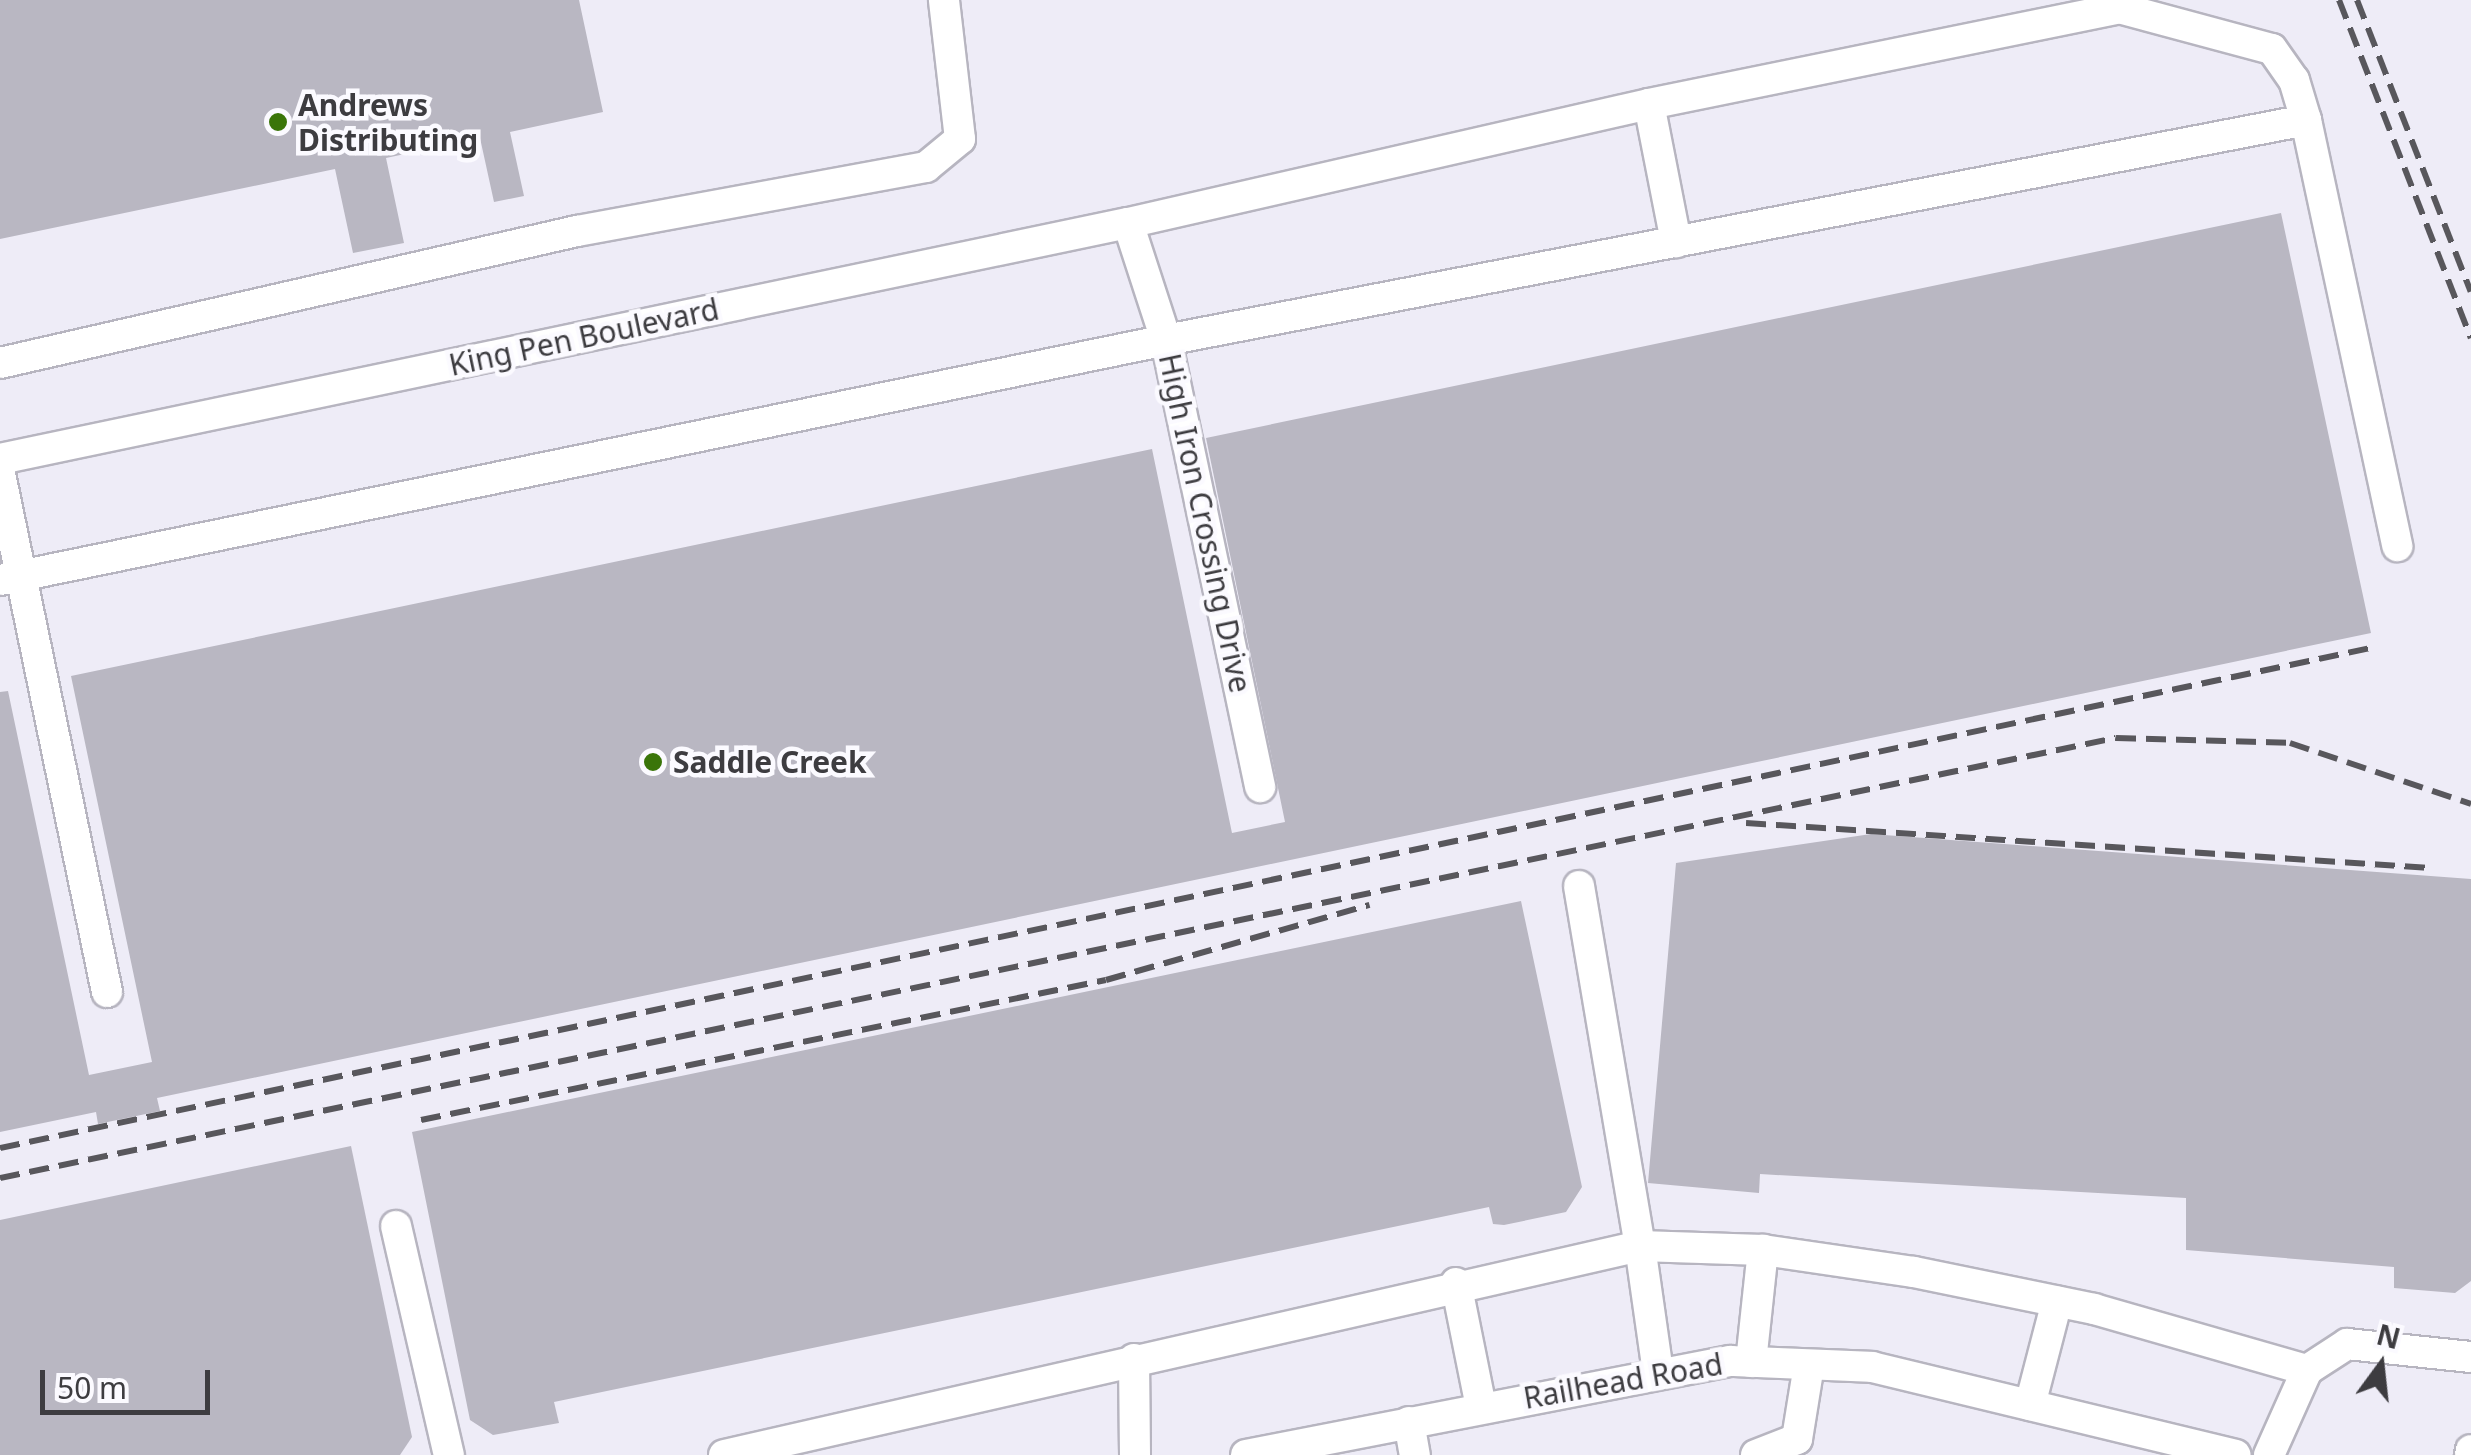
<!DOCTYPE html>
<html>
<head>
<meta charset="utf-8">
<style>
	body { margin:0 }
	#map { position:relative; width:2471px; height:1455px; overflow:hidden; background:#eeecf7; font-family:"Noto Sans",sans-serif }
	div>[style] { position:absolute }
	.building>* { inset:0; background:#b9b7c2 }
	.roads { filter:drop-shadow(2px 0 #b7b5c0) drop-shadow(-2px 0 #b7b5c0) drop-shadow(0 2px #b7b5c0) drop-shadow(0 -2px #b7b5c0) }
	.minor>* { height:30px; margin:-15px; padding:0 15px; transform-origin:15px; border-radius:15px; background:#fff }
	.rail>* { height:6px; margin-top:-3px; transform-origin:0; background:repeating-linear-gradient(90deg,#58575c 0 20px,transparent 0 30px) }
	.dots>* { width:28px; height:28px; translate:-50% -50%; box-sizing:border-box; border:5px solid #fbfaff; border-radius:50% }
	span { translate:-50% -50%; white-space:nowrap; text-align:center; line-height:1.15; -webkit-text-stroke:9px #fbfaff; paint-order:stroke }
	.poi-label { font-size:30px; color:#3d3c40; font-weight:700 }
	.left { translate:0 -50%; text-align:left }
	.street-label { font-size:30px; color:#3d3c40 }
	.north { position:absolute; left:2331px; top:1315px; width:100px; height:100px; -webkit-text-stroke:8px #fbfaff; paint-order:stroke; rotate:15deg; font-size:28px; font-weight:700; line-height:40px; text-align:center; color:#3d3c40 }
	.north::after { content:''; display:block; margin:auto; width:35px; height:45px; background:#3d3c40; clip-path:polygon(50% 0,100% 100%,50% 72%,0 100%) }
	.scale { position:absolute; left:40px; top:1370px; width:170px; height:45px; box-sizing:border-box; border:5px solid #3d3c40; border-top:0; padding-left:12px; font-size:30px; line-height:35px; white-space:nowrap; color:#3d3c40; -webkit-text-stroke:8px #fbfaff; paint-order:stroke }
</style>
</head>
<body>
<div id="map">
	<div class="building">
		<div style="clip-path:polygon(0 0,579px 0,603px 112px,510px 132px,524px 196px,494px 202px,480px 138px,386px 158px,404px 243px,353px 253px,335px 169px,0 239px)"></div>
		<div style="clip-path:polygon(2281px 213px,2371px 633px,157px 1098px,160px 1111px,98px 1124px,96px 1112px,0 1132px,0 692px,8px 691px,89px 1075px,152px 1062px,71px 676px,1152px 449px,1232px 833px,1285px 822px,1206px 438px)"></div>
		<div style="clip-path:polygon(1871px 834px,2471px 879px,2471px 1281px,2455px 1293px,2394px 1288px,2394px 1267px,2186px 1250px,2186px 1198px,1760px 1174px,1759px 1193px,1648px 1183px,1676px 863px)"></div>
		<div style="clip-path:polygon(1521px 901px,1582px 1187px,1566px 1212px,1504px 1225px,1493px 1224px,1489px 1207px,554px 1402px,559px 1423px,493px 1435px,470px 1420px,412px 1132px)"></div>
		<div style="clip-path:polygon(351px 1146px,412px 1437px,400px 1455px,0 1455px,0 1220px)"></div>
	</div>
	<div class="roads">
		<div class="minor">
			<div style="left:1649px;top:104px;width:480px;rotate:-11.5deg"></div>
			<div style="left:2119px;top:8px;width:158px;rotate:15deg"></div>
			<div style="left:2272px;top:49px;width:38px;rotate:55deg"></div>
			<div style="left:2294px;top:80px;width:42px;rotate:73.3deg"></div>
			<div style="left:1128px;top:223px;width:534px;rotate:-12.87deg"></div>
			<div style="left:1649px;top:104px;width:141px;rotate:78.9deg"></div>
			<div style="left:0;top:363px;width:592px;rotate:-12.89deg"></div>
			<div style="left:577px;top:231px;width:355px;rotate:-10.4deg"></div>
			<div style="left:926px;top:167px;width:44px;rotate:-39.5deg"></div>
			<div style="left:960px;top:139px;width:140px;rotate:-96.6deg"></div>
			<div style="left:0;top:459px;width:1152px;rotate:-11.82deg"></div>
			<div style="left:1128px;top:223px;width:123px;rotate:72deg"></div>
			<div style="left:1166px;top:340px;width:457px;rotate:78.1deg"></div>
			<div style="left:0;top:474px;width:529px;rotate:78.33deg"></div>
			<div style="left:0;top:580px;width:1190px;rotate:-11.63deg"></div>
			<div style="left:1166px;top:340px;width:1161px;rotate:-10.92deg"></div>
			<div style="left:2306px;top:120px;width:436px;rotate:77.9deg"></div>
			<div style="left:1579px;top:886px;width:365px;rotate:80.4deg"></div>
			<div style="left:1640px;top:1246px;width:123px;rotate:1.9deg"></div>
			<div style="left:1763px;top:1250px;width:153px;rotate:8.3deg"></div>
			<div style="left:1914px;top:1272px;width:184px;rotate:11.6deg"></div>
			<div style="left:2094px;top:1309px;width:222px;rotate:16deg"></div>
			<div style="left:2307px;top:1370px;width:93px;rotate:114.1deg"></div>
			<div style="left:396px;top:1226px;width:235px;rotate:77deg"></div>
			<div style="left:1456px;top:1283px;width:126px;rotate:78.6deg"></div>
			<div style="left:1134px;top:1359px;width:96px;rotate:89.4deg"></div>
			<div style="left:1751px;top:1362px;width:113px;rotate:-83.9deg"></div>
			<div style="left:2307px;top:1370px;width:48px;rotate:-33deg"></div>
			<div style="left:2347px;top:1344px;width:125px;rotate:6deg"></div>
			<div style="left:2030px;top:1405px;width:107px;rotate:-75.4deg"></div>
			<div style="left:1409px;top:1422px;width:34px;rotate:80deg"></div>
			<div style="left:724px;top:1455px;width:940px;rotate:-12.85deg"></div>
			<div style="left:1640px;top:1246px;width:128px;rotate:81.9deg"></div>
			<div style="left:1246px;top:1455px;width:494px;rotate:-11deg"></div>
			<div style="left:1731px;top:1361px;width:141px;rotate:2.4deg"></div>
			<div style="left:1872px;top:1367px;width:374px;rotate:13.6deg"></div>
			<div style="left:1756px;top:1455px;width:44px;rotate:-21.3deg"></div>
			<div style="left:1797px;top:1439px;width:75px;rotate:-80.8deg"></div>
			<div style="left:2470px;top:1455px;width:5px;rotate:-79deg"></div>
		</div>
	</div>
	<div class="rail">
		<div style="left:2339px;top:0;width:363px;rotate:68.7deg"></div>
		<div style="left:2357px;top:0;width:313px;rotate:68.7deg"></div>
		<div style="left:1746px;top:823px;width:686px;rotate:3.76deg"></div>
		<div style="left:421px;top:1120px;width:699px;rotate:-11.55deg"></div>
		<div style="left:1106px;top:980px;width:274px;rotate:-15.9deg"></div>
		<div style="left:0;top:1148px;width:2428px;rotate:-11.91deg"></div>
		<div style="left:0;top:1178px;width:2161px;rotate:-11.75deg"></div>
		<div style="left:2116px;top:738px;width:174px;rotate:1.6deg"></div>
		<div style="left:2290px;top:743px;width:191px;rotate:18.6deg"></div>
	</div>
	<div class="dots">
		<div style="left:278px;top:122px;background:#3a7509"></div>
		<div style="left:653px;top:762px;background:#3a7509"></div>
	</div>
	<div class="poi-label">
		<span class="left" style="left:298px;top:122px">Andrews<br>Distributing</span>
		<span class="left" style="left:673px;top:762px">Saddle Creek</span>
	</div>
	<div class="street-label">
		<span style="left:584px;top:337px;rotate:-12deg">King Pen Boulevard</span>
		<span style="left:1205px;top:523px;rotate:78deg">High Iron Crossing Drive</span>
		<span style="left:1623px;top:1381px;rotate:-10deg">Railhead Road</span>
	</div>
	<div class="north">N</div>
	<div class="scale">50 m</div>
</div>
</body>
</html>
